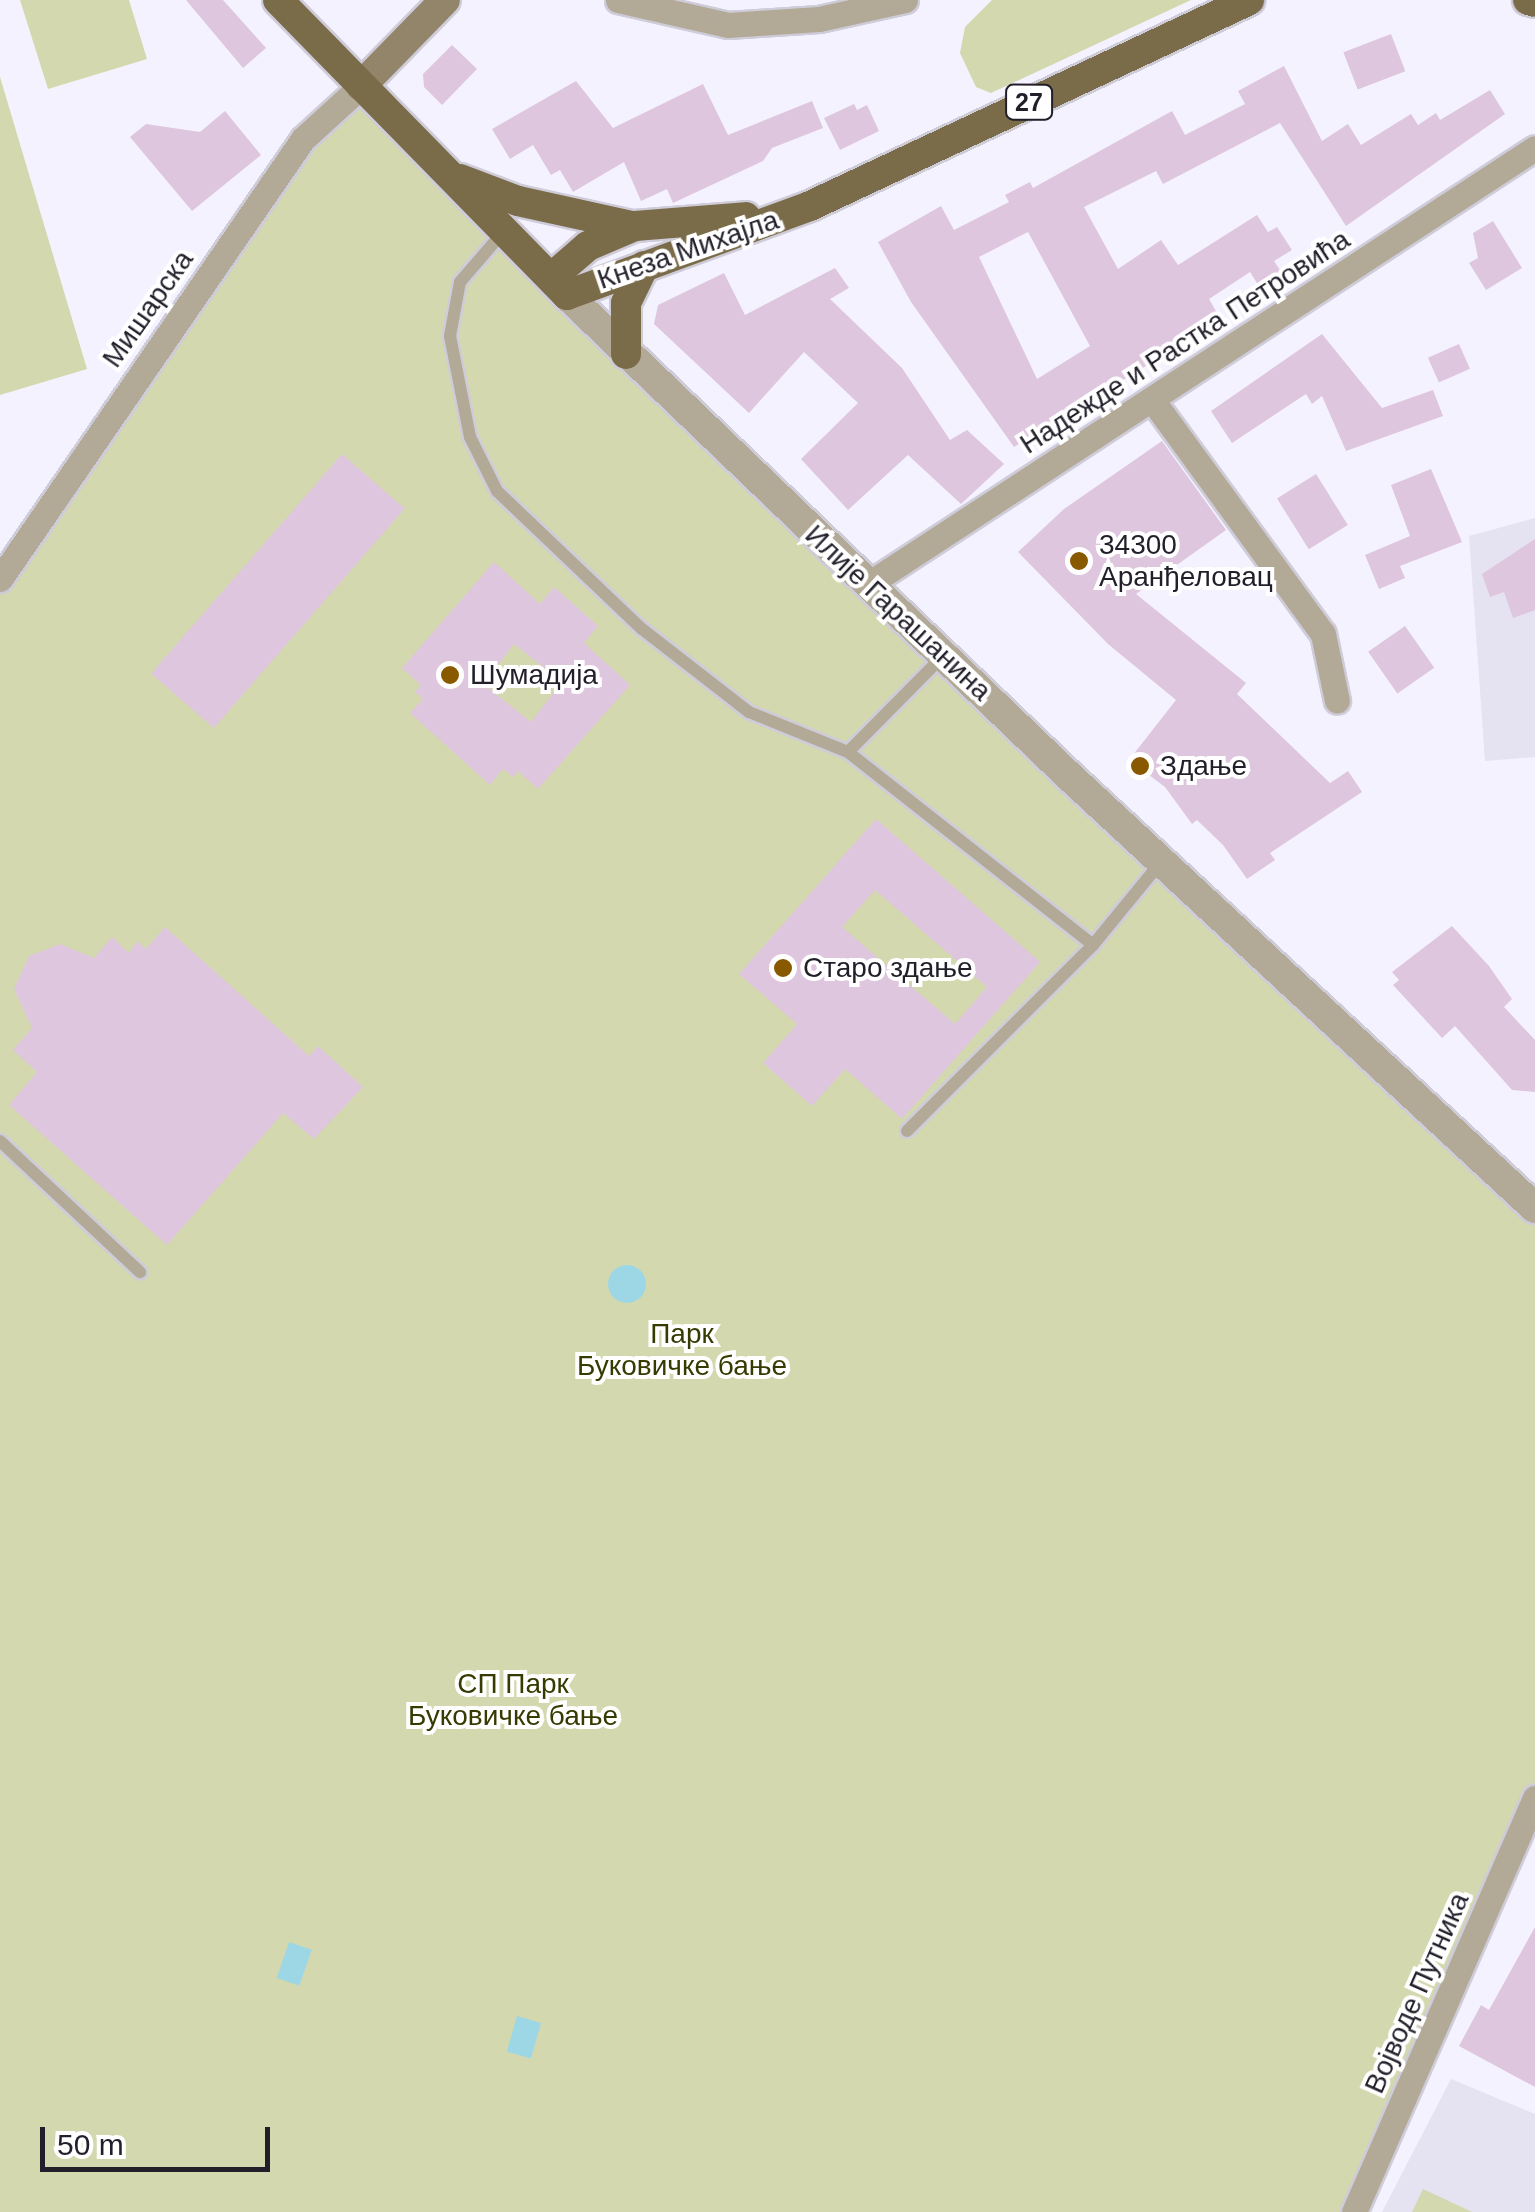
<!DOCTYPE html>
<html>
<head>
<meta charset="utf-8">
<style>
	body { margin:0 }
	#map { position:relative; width:1535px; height:2212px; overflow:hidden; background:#f5f2ff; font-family:Helvetica,sans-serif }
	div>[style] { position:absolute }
	.built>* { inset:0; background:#e5e2f1 }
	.green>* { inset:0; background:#d3d8ae }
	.water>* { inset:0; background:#9dd7e5; transform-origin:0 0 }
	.round { border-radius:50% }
	.building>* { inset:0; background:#dec6de; transform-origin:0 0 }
	.roads { filter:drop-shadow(2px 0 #cfccd9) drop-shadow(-2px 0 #cfccd9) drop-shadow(0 2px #cfccd9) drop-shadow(0 -2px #cfccd9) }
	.service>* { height:12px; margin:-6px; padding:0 6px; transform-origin:6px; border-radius:6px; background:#b2a997 }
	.minor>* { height:25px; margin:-12.5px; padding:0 12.5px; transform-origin:12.5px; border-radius:12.5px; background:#b2a997 }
	.tertiary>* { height:30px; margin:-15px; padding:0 15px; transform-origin:15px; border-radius:15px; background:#b2a997 }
	.secondary>* { height:30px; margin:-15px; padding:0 15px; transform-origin:15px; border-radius:15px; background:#928569 }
	.primary>* { height:30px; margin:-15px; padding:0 15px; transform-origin:15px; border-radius:15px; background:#7a6b49 }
	.dots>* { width:28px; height:28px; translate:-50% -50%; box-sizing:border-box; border:5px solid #fff; border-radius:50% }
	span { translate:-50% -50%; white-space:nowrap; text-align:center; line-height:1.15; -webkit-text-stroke:8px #fff; paint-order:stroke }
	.shield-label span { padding:2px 8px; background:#fff; border:2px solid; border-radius:8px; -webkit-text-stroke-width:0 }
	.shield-label { font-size:25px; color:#221f2a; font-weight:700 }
	.street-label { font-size:28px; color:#221f2a }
	.poi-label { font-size:28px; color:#221f2a }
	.left { translate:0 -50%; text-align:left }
	.park-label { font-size:28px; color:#373a01 }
	.scale { position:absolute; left:40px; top:2127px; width:230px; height:45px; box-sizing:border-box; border:5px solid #221f2a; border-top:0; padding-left:12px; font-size:30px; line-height:35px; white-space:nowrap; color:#221f2a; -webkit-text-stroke:8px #fff; paint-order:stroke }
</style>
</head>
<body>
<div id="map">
	<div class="built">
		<div style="clip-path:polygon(1535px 518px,1535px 757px,1485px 761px,1469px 536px)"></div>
		<div style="clip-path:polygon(1451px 2079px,1535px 2114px,1535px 2212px,1382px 2212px)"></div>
	</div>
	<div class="green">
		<div style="clip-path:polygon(20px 0,129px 0,147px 59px,48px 89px)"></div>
		<div style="clip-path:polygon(992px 0,1191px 0,991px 93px,976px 87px,960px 53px,965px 27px)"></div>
		<div style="clip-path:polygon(0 77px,87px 369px,0 395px)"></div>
		<div style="clip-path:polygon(361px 86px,1535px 1210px,1535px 1795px,1355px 2212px,0 2212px,0 583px,303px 139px)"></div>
		<div style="clip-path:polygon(1423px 2189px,1472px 2212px,1412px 2212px)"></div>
	</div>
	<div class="water">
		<div class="round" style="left:608px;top:1265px;width:38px;height:38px"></div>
		<div style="left:289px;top:1942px;width:24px;height:38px;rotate:19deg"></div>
		<div style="left:517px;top:2016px;width:25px;height:37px;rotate:16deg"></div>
	</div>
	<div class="building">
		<div style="clip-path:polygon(186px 0,223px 0,266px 48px,243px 68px)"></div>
		<div style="left:1391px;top:34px;width:40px;height:51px;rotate:69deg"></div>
		<div style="clip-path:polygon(452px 45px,477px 69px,442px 105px,424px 87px,423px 74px)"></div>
		<div style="clip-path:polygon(evenodd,1284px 66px,1322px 141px,1348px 124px,1361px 145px,1411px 114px,1418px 125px,1436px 113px,1440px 120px,1490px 90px,1505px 114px,1346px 226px,1280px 123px,1163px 184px,1156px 171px,1084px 207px,1118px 269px,1161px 240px,1178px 265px,1257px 215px,1268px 232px,1277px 227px,1292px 250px,1274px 261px,1284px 276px,1262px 291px,1250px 272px,1209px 299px,1221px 320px,1014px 447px,911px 302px,878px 242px,941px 206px,954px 230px,1009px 202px,1005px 195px,1030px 182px,1033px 188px,1172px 111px,1185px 135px,1245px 104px,1238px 91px,1284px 66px,1028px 232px,1090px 346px,1037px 379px,979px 257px,1028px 232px)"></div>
		<div style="clip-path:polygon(576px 81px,613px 128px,703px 84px,728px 135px,812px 101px,823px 128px,772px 148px,763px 161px,673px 203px,667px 189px,641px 201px,624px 162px,573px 192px,560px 170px,551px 175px,533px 145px,510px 159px,492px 129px)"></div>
		<div style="clip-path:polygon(854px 104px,857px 110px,867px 105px,879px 131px,840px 150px,824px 118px)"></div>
		<div style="clip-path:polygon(225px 111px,261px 155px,192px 211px,130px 137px,146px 124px,200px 132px)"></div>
		<div style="clip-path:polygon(1493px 221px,1522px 268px,1486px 290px,1469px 263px,1478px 258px,1473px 233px)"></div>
		<div style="clip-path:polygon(835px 268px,849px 288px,830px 299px,902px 368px,950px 440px,967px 430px,1004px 464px,961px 504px,908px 455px,848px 510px,801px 459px,858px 403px,804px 352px,749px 413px,654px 324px,658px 305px,724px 273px,745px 315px)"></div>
		<div style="clip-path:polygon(1322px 334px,1382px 408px,1433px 390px,1443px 416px,1346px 451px,1322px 396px,1312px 404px,1306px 394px,1232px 443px,1211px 411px)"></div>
		<div style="left:1459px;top:344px;width:27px;height:34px;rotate:66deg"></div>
		<div style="clip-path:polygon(1162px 441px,1226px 530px,1136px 594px,1246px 683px,1237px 694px,1330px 783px,1348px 771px,1362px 792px,1270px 853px,1275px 860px,1247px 879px,1223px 845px,1197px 820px,1192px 824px,1165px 787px,1129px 760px,1176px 700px,1108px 644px,1018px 552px,1064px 509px)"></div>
		<div style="left:342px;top:454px;width:83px;height:291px;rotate:41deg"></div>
		<div style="clip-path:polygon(1431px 469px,1462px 542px,1400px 566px,1405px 578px,1379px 589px,1365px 555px,1410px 536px,1391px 485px)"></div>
		<div style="left:1316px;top:474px;width:60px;height:46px;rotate:58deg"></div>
		<div style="clip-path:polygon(1535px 539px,1535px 610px,1513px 618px,1504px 592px,1490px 597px,1482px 574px)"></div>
		<div style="clip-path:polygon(evenodd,494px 562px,540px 604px,554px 587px,598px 626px,584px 643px,630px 685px,538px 789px,518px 771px,513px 777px,503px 769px,490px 785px,410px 713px,423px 699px,415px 692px,421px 685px,402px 668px,494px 562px,514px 644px,562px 682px,531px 722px,483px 684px,514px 644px)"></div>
		<div style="left:1405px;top:626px;width:51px;height:45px;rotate:55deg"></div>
		<div style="clip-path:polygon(evenodd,876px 819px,1040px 962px,902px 1119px,845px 1069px,812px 1106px,763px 1063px,797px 1024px,739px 974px,876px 819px,875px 890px,987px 987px,955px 1024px,842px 927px,875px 890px)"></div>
		<div style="clip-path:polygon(1452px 926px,1489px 966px,1512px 999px,1504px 1007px,1535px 1040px,1535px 1092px,1512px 1090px,1455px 1026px,1442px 1038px,1393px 985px,1399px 980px,1392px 972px)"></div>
		<div style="clip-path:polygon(165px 927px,309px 1056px,318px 1046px,363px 1087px,314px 1139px,283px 1113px,167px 1245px,9px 1105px,37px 1072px,13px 1050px,32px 1028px,14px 989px,29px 956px,60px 944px,94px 958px,112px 937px,129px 953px,137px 941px,146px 949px)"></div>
		<div style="clip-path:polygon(1535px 1927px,1535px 2087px,1459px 2046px,1481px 2005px,1489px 2010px)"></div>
	</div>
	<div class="roads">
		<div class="service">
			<div style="left:504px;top:231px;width:67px;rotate:130.8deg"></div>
			<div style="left:460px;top:282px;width:55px;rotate:100.5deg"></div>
			<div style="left:450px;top:336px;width:103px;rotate:78.8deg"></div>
			<div style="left:470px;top:437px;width:60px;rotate:63.4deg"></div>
			<div style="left:497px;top:491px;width:200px;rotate:43.6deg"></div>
			<div style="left:642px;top:629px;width:135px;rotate:37.8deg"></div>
			<div style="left:749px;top:712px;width:107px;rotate:22deg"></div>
			<div style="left:848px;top:752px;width:312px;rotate:38.2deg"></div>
			<div style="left:848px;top:752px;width:134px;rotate:-45.3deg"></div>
			<div style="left:907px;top:1131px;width:263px;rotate:-45deg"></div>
			<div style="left:1093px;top:945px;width:106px;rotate:-50.7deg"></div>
			<div style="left:0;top:1141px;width:192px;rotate:43.1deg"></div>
		</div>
		<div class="minor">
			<div style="left:618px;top:0;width:113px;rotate:12.8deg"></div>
			<div style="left:728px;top:25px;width:91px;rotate:-3.8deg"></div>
			<div style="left:819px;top:19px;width:88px;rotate:-12.5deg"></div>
			<div style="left:1153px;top:401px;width:288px;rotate:53.9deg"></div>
			<div style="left:1323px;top:634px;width:68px;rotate:78.2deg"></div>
			<div style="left:0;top:579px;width:534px;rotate:-55.45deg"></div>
			<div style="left:303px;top:139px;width:79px;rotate:-42.4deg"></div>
			<div style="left:867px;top:585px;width:798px;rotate:-33.19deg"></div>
			<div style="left:1354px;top:2212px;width:452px;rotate:-66.4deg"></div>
		</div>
		<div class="tertiary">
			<div style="left:567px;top:295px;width:697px;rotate:43.78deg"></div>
			<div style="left:1070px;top:777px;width:634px;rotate:42.83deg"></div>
		</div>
		<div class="secondary">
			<div style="left:361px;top:86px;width:120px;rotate:-45.7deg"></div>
		</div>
		<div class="primary">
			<div style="left:278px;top:0;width:413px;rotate:45.6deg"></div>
			<div style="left:567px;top:295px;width:259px;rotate:-20.1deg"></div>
			<div style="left:810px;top:206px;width:485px;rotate:-25.1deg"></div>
			<div style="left:1528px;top:0;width:7px;rotate:16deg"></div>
			<div style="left:460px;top:179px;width:62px;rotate:20.8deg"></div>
			<div style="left:518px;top:201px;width:117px;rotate:12.4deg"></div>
			<div style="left:551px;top:278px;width:49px;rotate:-40.9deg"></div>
			<div style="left:588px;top:246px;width:51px;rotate:-23.1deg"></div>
			<div style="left:635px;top:226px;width:111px;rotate:-4.6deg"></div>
			<div style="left:626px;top:354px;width:51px;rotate:-90deg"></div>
			<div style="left:626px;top:303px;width:41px;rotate:-64.1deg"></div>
		</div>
	</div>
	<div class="dots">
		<div style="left:1079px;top:561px;background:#895900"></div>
		<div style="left:450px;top:675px;background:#895900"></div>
		<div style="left:1140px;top:766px;background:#895900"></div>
		<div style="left:783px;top:968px;background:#895900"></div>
	</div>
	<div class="shield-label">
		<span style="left:1029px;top:102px">27</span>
	</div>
	<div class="street-label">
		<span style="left:688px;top:250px;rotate:-19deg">Кнеза Михајла</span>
		<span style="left:148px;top:309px;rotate:-55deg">Мишарска</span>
		<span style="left:1185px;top:342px;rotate:-33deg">Надежде и Растка Петровића</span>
		<span style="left:898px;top:613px;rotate:43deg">Илије Гарашанина</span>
		<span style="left:1417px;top:1993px;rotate:-66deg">Војводе Путника</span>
	</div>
	<div class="poi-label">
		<span class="left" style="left:1099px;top:561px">34300<br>Аранђеловац</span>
		<span class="left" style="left:470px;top:675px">Шумадија</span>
		<span class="left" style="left:1160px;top:766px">Здање</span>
		<span class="left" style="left:803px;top:968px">Старо здање</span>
	</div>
	<div class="park-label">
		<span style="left:682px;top:1350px">Парк<br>Буковичке бање</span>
		<span style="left:513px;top:1700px">СП Парк<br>Буковичке бање</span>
	</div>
	<div class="scale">50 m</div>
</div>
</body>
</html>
